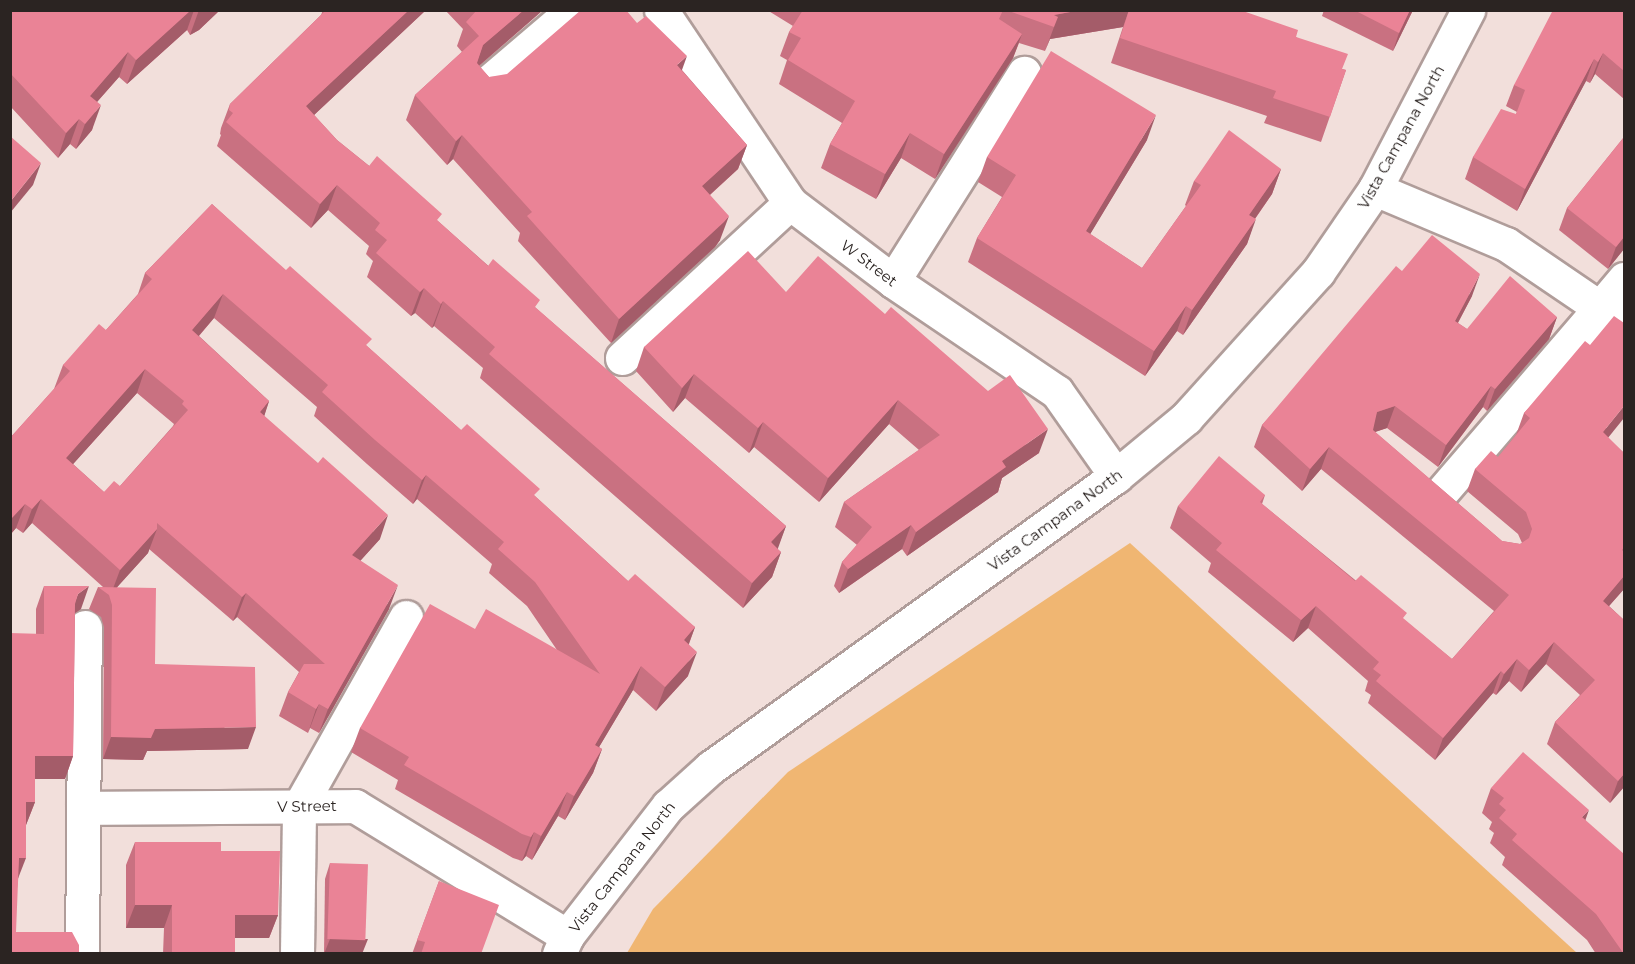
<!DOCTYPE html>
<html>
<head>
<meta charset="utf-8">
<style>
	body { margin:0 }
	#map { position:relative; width:1635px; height:964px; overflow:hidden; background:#f2dfdb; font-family:Montserrat,sans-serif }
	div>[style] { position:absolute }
	.green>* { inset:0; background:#f0b672 }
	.roads { filter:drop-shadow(2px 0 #b09d9a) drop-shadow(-2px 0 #b09d9a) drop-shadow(0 2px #b09d9a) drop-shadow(0 -2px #b09d9a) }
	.minor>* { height:33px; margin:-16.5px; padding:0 16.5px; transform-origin:16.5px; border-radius:16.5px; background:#fff }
	.wall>* { inset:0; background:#c97181 }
	.shaded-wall>* { inset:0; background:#a45c69 }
	.building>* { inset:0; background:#ea8396; transform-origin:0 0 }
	span { translate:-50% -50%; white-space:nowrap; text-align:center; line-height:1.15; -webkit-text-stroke:4.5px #fff; paint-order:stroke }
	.street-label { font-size:15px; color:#2b2422 }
	.frame { position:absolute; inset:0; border:12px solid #2b2422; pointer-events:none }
</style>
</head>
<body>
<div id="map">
	<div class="green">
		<div style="clip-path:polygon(1130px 543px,1577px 953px,627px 953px,653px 909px,788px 772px)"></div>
	</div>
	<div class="roads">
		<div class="minor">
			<div style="left:661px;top:10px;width:232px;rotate:56.2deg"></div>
			<div style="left:790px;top:203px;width:129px;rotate:37.1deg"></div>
			<div style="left:893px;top:281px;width:198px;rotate:34.1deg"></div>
			<div style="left:1057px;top:392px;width:103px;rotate:54.9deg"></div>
			<div style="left:486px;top:84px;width:114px;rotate:-40.4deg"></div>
			<div style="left:1375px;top:189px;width:142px;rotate:22.8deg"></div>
			<div style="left:1506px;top:244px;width:114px;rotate:34.2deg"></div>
			<div style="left:1600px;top:308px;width:245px;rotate:130.7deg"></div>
			<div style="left:1624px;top:279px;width:38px;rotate:130deg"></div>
			<div style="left:1600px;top:308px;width:32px;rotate:41deg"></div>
			<div style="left:893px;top:281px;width:246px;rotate:-57.8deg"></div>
			<div style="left:622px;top:358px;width:229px;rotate:-42.7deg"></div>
			<div style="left:83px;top:808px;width:272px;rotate:-0.4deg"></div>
			<div style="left:355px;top:806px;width:249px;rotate:31.5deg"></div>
			<div style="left:82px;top:954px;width:327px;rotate:-89.5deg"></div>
			<div style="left:297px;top:954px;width:147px;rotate:-89.2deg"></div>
			<div style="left:299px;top:807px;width:218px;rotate:-60.6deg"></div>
			<div style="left:559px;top:954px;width:20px;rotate:-66deg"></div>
			<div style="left:567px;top:936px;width:165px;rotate:-52.2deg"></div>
			<div style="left:668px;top:806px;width:57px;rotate:-42.1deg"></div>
			<div style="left:710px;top:768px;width:500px;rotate:-35.72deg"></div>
			<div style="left:1116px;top:476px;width:91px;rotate:-39.6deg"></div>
			<div style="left:1186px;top:418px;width:197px;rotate:-47.9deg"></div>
			<div style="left:1318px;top:272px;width:101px;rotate:-55.5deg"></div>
			<div style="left:1375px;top:189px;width:202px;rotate:-62.5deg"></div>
		</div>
	</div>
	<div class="wall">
		<div style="clip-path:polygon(10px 10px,220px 10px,199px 30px,190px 35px,187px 30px,127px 84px,119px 77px,97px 102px,92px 130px,76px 149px,70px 144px,58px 158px,10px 106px)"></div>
		<div style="clip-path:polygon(323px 10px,426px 10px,314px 115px,337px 140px,439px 222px,537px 309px,786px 526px,777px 549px,781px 552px,772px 577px,743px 608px,480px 378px,483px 368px,434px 326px,432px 328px,415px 313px,411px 316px,367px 277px,373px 261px,366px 254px,369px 246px,328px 210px,311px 228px,217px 146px,221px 135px,220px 134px,221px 128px,230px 104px,321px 15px)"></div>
		<div style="clip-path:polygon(445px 10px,543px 10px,479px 66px,489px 77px,682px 70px,747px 145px,738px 169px,710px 195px,720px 240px,715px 247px,611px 343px,518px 241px,520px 233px,453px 159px,447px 165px,406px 120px,415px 95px,462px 52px,457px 46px,463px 29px)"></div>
		<div style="clip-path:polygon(767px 10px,1240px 10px,1296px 37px,1342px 69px,1346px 70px,1321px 142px,1264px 123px,1267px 116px,1111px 63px,1123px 27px,1050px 39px,1045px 51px,1019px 43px,1013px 58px,935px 179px,901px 158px,876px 199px,821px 168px,830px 144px,842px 123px,779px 84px,787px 60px,780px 56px,789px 32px,793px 26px)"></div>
		<div style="clip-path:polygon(1324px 10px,1413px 10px,1393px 51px,1322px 16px)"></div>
		<div style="clip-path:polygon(1624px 10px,1624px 99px,1595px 74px,1590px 83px,1586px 81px,1517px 211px,1465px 179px,1473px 157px,1516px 114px,1517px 112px,1506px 106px,1514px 85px)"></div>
		<div style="clip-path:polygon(1624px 137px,1624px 249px,1608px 269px,1559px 230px,1567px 208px)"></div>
		<div style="clip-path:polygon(1147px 140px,1090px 234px,1142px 268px,1186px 206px,1185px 205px,1194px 181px,1281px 169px,1272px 194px,1255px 219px,1247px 244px,1183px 335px,1177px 331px,1145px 376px,968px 262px,977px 238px,1002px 197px,978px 182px,987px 157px)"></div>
		<div style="clip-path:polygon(evenodd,212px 204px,369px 348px,537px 498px,628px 581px,695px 627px,689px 644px,688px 676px,656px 711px,633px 690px,599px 747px,602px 749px,593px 773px,565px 820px,558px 816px,532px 860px,526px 856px,522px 861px,513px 858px,395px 789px,398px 780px,351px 752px,360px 728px,475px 629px,557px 650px,527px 606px,489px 573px,492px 564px,417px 499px,413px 504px,367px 464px,314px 416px,317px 407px,214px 318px,199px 336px,269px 401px,264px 416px,380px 539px,360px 561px,389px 609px,319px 733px,310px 728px,308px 733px,279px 716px,288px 692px,299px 672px,237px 617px,233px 621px,149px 549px,148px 553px,117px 587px,155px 664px,248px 749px,147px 751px,143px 760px,103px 759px,104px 627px,101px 617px,89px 609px,98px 587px,103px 587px,32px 523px,23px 533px,16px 528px,10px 535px,10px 438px,54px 389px,63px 365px,106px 330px,138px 294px,145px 273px,212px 204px,137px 393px,174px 424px,173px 426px,120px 486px,104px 492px,73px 464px,137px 393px)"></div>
		<div style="clip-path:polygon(1402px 271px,1472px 296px,1458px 323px,1467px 329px,1557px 317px,1549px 339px,1487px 411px,1483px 407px,1438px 467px,1387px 428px,1375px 432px,1502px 541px,1520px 544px,1522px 543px,1518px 534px,1467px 491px,1475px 469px,1498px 457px,1516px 435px,1524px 413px,1590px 345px,1608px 438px,1624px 453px,1624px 589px,1609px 606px,1624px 620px,1624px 787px,1610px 803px,1547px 744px,1555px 722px,1580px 695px,1546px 664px,1521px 692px,1509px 681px,1496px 695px,1493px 693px,1435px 760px,1368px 703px,1371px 695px,1365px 691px,1368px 681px,1308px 628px,1293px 642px,1208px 572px,1211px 563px,1170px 528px,1178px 506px,1265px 495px,1262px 504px,1452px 659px,1494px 611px,1321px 469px,1302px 491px,1254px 447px,1262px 425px)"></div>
		<div style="clip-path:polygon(786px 292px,1039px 453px,1002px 478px,998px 492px,907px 556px,902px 549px,839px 593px,834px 586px,842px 562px,857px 545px,835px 527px,844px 502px,919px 450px,889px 424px,819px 502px,754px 447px,749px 453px,685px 398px,673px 412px,636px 371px,644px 347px)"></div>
		<div style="clip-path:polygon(44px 586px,81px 609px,75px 613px,73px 756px,65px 779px,35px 779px,35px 802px,26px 825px,18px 879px,10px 954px,36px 634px,36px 609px)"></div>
		<div style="clip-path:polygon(1491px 788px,1585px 819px,1624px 954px,1596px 954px,1587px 940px,1502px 865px,1505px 857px,1490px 843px,1494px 833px,1489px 829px,1492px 822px,1482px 813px)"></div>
		<div style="clip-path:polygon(135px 842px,221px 851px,278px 915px,269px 938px,235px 938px,235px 954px,163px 954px,164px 928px,126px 928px,126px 865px)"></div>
		<div style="clip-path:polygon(330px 863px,362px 954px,324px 954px,325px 879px)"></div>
		<div style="clip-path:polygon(439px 881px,482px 954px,412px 954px)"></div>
	</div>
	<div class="shaded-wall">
		<div style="clip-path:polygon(191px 10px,194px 10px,187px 30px,127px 84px,136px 60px)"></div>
		<div style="clip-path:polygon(199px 10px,220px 10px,199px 30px,190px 35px)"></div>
		<div style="clip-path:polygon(409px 10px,426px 10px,297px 131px,306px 106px)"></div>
		<div style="clip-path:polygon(524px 10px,543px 10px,474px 70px,483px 45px)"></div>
		<div style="clip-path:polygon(1081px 10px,1129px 10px,1123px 27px,1050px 39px,1045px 51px,1054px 27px,1054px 15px)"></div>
		<div style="clip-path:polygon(1410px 10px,1413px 10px,1393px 51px,1399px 33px)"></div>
		<div style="clip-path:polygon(1022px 34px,1013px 58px,935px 179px,944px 154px)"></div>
		<div style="clip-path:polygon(128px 52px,119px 77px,81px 120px,90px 96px)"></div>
		<div style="clip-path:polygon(1603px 53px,1595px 74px,1590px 83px,1598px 62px)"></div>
		<div style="clip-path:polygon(687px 56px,678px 81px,677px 65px)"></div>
		<div style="clip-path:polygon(1594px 59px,1586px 81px,1517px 211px,1525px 189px)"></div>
		<div style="clip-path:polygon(101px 105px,92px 130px,76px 149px,85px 124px)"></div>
		<div style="clip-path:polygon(1156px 115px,1147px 140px,1077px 256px,1086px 231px)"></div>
		<div style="clip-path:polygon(79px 119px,70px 144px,58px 158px,66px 133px)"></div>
		<div style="clip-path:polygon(910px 133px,901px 158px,876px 199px,885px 174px)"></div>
		<div style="clip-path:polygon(462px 135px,453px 159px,447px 165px,456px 141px)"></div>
		<div style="clip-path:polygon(747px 145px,738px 169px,693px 210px,702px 186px)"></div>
		<div style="clip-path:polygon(41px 163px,33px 185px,10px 213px,10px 202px)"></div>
		<div style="clip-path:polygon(1281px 169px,1272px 194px,1240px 240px,1249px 215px)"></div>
		<div style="clip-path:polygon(337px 185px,328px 210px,311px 228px,320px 204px)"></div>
		<div style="clip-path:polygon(729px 216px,720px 240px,715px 247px,611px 343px,619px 319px)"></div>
		<div style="clip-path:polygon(1256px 219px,1247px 244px,1183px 335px,1192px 310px)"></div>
		<div style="clip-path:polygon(1624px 237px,1624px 249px,1608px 269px,1616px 247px)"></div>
		<div style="clip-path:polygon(1480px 274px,1472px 296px,1447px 343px,1455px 321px)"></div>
		<div style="clip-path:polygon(424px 288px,415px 313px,411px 316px,420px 292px)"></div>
		<div style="clip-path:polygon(223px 294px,214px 318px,183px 354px,192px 330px)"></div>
		<div style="clip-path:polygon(443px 301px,434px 326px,432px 328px,441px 304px)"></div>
		<div style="clip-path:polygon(1186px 306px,1177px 331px,1145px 376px,1154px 351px)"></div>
		<div style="clip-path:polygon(1557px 317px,1549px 339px,1487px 411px,1495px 389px)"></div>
		<div style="clip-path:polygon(145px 369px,137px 393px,57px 482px,66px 458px)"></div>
		<div style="clip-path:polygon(694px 374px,685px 398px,673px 412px,682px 388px)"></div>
		<div style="clip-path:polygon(1491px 386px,1483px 407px,1438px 467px,1446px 445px)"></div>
		<div style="clip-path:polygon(898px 400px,889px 424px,819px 502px,828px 478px)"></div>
		<div style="clip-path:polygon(269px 401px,261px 426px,260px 412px)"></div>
		<div style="clip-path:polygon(1395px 406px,1387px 428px,1369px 434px,1377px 412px)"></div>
		<div style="clip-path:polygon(1624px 406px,1624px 418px,1595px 454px,1603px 432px)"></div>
		<div style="clip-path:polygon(763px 422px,754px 447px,749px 453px,758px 428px)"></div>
		<div style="clip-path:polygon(1048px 429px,1039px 453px,1002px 478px,998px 492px,907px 556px,916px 532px,1002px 461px)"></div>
		<div style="clip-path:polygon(1329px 447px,1321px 469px,1302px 491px,1310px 469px)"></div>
		<div style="clip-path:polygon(426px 475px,417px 499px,413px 504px,422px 480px)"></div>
		<div style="clip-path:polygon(41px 499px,32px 523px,23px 533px,32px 509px)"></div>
		<div style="clip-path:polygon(25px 504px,16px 528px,10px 535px,10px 520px)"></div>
		<div style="clip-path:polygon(388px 515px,380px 539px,343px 580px,352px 555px)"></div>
		<div style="clip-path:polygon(911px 525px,902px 549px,839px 593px,848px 569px)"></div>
		<div style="clip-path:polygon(786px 526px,777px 551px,771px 542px)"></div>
		<div style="clip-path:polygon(157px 529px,148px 553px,111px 594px,120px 570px)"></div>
		<div style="clip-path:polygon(781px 552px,772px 577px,743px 608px,752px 583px)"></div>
		<div style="clip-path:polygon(1624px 576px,1624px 589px,1595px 622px,1603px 601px)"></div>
		<div style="clip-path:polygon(398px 585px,389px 609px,319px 733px,328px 709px)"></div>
		<div style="clip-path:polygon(89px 586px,81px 609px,69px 617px,78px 594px)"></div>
		<div style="clip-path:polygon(246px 593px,237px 617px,233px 621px,242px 597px)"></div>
		<div style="clip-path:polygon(1316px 606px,1308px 628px,1293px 642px,1301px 620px)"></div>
		<div style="clip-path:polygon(695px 627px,686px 651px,684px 640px)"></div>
		<div style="clip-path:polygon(1554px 642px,1546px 664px,1521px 692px,1529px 670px)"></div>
		<div style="clip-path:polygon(697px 652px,688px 676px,656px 711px,665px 687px)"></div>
		<div style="clip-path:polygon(1517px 659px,1509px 681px,1496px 695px,1504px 674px)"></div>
		<div style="clip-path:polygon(641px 666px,633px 690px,586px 769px,595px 745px)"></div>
		<div style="clip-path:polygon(1501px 671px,1493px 693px,1435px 760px,1443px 738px)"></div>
		<div style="clip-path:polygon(319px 704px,310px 728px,308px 733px,316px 709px)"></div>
		<div style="clip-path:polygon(256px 727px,248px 749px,147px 751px,143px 760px,103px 759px,111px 737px,155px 729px)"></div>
		<div style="clip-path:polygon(602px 749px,593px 773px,565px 820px,574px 796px)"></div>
		<div style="clip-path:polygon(35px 756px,73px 756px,65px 779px,27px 779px)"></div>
		<div style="clip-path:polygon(1624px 774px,1624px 787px,1610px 803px,1618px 781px)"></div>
		<div style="clip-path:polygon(567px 792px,558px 816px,532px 860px,541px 836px)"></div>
		<div style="clip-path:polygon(26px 802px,35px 802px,26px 825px,18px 825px)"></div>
		<div style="clip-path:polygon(1589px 810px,1580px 835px,1582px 817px)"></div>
		<div style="clip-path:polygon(534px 832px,526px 856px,522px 861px,531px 837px)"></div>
		<div style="clip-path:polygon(19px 858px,26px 858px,17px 881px)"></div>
		<div style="clip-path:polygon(135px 905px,172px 905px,164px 928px,126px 928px)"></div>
		<div style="clip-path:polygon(235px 915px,278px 915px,269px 938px,227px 938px)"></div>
		<div style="clip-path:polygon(330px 939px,368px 939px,362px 954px,324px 954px)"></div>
	</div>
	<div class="building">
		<div style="clip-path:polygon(10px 10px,191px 10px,136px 60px,128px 52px,90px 96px,101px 105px,85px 124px,79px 119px,66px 133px,10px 73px)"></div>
		<div style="clip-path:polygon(326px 10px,409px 10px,306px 106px,337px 140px,369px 166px,377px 156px,442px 214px,437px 220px,488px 266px,493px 259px,540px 300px,535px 307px,786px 526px,771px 542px,781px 552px,752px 583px,489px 354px,495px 347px,443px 301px,441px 304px,424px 288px,420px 292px,376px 253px,387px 240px,375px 230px,380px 223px,337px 185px,320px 204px,226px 122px,233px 113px,229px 110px,230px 104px)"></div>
		<div style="clip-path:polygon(524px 10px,483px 45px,477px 63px,489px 77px,507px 74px,581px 10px,626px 10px,637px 23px,646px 16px,687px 56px,677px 65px,747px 145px,702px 186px,729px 216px,724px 222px,619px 319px,527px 216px,532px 212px,462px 135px,456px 141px,415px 95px,479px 36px,466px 22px,477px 10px)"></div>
		<div style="clip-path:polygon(803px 10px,1003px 10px,999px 19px,1022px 34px,944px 154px,910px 133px,885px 174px,830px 144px,855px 101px,788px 60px,801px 38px,789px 32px)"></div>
		<div style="clip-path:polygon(1006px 10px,1081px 10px,1054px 15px,1058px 17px,1054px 27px)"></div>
		<div style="clip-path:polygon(1129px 10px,1240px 10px,1298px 30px,1296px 37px,1348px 54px,1342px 69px,1346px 70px,1330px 117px,1273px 98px,1276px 91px,1120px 38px)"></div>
		<div style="clip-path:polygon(1354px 10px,1410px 10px,1399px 33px)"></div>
		<div style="clip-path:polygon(1553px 10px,1624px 10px,1624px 71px,1603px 53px,1598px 62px,1594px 59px,1525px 189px,1473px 157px,1501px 109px,1516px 114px,1525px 90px,1514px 85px)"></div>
		<div style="clip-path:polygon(1051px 51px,1156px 115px,1086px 231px,1142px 268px,1201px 185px,1194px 181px,1229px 130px,1281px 169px,1249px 215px,1256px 219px,1192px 310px,1186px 306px,1154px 351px,977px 238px,1016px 175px,987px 157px)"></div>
		<div style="clip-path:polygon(10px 136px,41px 163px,10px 202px)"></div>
		<div style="clip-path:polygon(1624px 137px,1624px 237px,1616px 247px,1567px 208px)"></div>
		<div style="clip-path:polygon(evenodd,212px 204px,286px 270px,290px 266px,372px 339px,366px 345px,461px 430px,467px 424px,540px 489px,534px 495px,628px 581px,635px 574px,695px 627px,684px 640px,697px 652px,665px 687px,641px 666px,595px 745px,602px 749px,574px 796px,567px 792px,541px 836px,534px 832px,531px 837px,522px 834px,404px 765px,409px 757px,360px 728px,430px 604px,475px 629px,486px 609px,600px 674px,535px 582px,498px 549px,504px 542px,426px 475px,422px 480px,375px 440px,322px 392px,328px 385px,223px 294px,192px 330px,269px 401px,260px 412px,318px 463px,323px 457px,388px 515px,352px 555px,398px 585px,328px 709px,319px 704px,316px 709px,288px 692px,304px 664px,325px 664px,246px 593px,242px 597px,157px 523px,157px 529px,120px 570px,41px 499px,32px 509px,25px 504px,10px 520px,10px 438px,70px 371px,63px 365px,99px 324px,106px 330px,152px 279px,145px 273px,212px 204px,145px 369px,184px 401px,182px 404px,188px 410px,120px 486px,114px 481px,104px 492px,66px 458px,145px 369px)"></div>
		<div style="clip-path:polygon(1432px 235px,1480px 274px,1455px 321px,1467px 329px,1510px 276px,1557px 317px,1495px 389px,1491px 386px,1446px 445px,1395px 406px,1377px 412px,1373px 430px,1502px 541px,1520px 544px,1529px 538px,1532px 529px,1526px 512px,1475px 469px,1491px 451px,1498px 457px,1530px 418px,1524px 413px,1585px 341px,1590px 345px,1614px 316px,1624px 323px,1624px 406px,1603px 432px,1624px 453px,1624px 547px,1622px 550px,1624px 552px,1624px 576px,1603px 601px,1624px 620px,1624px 774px,1618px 781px,1555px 722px,1595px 680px,1554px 642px,1529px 670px,1517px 659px,1504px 674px,1501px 671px,1443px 738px,1376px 681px,1381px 675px,1373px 669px,1379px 662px,1316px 606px,1301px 620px,1216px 550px,1222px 543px,1178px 506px,1219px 456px,1265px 495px,1260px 502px,1355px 581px,1361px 575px,1407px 613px,1403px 618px,1452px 659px,1509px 595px,1329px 447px,1310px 469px,1262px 425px,1396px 266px,1402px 271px)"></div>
		<div style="clip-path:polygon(748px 251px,786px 292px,818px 256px,885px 314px,891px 307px,988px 391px,1010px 375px,1048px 429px,1002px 461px,1006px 467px,916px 532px,911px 525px,848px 569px,842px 562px,872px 527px,844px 502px,940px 435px,898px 400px,828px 478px,763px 422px,758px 428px,694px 374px,682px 388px,644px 347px)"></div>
		<div style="clip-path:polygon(44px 586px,89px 586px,78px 594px,75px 604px,73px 756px,35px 756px,35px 802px,26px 802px,26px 858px,19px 858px,16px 932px,72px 932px,79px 945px,79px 954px,10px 954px,10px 633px,44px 634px)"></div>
		<div style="clip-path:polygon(98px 587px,156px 588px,155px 664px,255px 667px,256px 727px,155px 729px,151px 738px,111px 737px,112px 605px,109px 595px)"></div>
		<div style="clip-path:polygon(1523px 752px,1589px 810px,1582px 817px,1624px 854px,1624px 954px,1596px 914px,1512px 840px,1517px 834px,1499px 818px,1506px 810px,1499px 804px,1504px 798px,1491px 788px)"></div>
		<div style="clip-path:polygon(135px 842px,221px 842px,221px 851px,280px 851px,278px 915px,235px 915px,235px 954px,172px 954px,172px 905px,135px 905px)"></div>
		<div style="left:330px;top:863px;width:38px;height:76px;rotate:2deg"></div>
		<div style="clip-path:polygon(439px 881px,499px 905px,481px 954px,421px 954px,425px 942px,417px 940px)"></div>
	</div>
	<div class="street-label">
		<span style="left:1401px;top:137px;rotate:-61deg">Vista Campana North</span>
		<span style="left:869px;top:263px;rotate:37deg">W Street</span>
		<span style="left:1055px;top:520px;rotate:-36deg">Vista Campana North</span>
		<span style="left:307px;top:806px;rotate:-1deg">V Street</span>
		<span style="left:622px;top:867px;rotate:-52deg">Vista Campana North</span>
	</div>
	<div class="frame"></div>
</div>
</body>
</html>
